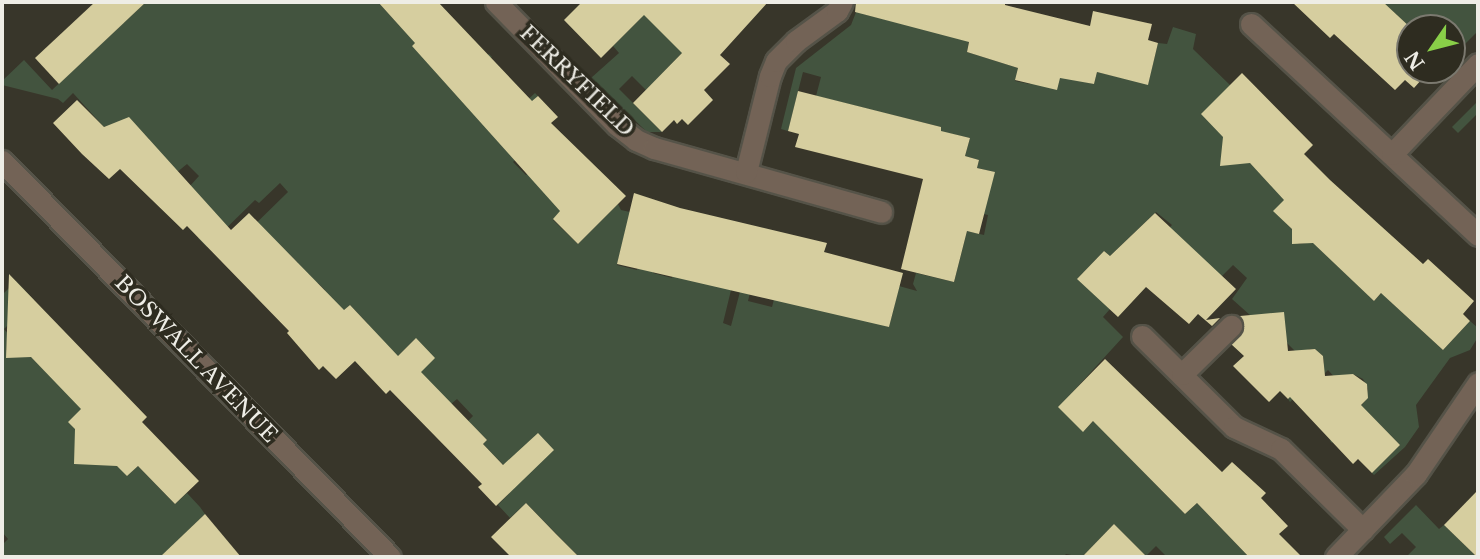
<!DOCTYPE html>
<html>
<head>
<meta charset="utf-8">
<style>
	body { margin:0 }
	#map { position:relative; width:1480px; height:559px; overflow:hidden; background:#38362a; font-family:"Libre Baskerville",serif }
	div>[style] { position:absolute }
	.green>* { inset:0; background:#43543f }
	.building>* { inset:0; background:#d6ce9f }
	.roads { filter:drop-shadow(2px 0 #555348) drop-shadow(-2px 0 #555348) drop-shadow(0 2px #555348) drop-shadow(0 -2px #555348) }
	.street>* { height:21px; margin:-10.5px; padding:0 10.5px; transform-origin:10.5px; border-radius:10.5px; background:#736356 }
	span { translate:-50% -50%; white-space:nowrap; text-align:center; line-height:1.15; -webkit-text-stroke:7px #2e2c20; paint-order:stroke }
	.street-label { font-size:21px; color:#eeede6 }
	.frame { position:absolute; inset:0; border:4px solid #eeede6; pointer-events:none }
	.north { position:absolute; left:1396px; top:14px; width:70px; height:70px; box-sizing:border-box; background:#2e2c20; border:2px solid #7b796f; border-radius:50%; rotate:235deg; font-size:19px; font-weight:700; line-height:28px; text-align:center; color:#eeede6 }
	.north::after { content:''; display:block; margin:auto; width:24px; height:32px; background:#89cf48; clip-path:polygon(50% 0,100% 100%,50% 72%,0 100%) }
</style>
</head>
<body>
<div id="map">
	<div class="green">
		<div style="clip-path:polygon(146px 2px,378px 2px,411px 38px,446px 10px,448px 13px,412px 46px,479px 62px,489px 54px,492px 57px,455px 91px,521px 106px,535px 93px,538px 96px,502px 130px,523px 152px,513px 162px,526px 175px,536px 167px,564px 208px,553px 220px,578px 244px,618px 204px,621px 210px,630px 212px,617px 265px,637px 270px,641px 254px,656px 258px,653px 273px,672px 278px,676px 263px,743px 241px,723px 323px,731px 326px,753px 242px,762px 244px,748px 301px,772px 307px,777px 288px,889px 327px,899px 286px,917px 291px,913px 284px,916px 273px,954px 282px,967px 231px,984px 235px,988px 215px,966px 210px,994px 172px,977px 168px,979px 160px,965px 156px,970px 138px,948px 133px,943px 151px,936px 149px,941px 127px,816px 96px,821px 77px,803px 72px,788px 131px,781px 129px,796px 68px,851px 25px,860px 2px,865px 2px,863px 14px,969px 40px,967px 52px,1018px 68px,1015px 81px,1030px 84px,1034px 71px,1094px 84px,1097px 72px,1148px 84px,1158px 43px,1167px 44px,1173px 27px,1196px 34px,1193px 49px,1230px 85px,1243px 155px,1254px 167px,1317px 167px,1274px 211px,1292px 229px,1292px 237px,1299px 244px,1307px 243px,1345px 204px,1320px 249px,1374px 301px,1404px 269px,1390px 301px,1443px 350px,1470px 321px,1478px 328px,1478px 337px,1470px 350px,1450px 358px,1416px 405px,1419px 427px,1405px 447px,1374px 475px,1372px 473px,1400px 445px,1365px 410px,1332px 443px,1330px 441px,1366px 400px,1368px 389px,1363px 379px,1353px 374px,1338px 381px,1328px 370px,1296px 403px,1293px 399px,1290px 402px,1288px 399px,1324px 363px,1323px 356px,1315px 349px,1309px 349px,1301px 357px,1277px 333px,1260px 324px,1232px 299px,1247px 278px,1233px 265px,1222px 276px,1160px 237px,1172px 225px,1156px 212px,1110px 256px,1104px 251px,1078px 278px,1110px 309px,1103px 317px,1123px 337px,1059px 407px,1084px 431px,1096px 418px,1111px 439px,1185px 514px,1197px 503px,1249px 557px,1167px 557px,1156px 546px,1146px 556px,1114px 524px,1082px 557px,1066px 554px,1063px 557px,579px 557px,526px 503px,510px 518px,498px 505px,520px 482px,483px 444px,487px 440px,468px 421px,473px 416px,457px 399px,451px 404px,416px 376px,415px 339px,397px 357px,392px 351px,368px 375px,355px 361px,368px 324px,350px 305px,326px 327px,325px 290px,318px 283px,310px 283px,290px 272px,298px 263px,287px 252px,245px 234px,288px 192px,280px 183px,259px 203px,255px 200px,207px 247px,198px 238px,219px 218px,189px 187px,199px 176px,187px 164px,176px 173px,132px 156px,149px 139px,129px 118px,104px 127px,73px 93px,63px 103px,58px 99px,2px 85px,2px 81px,24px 60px,52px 90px)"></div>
		<div style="clip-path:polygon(644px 2px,684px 2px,697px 15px,682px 53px,646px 90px,632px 76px,619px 89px,662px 132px,647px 132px,591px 78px,619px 53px,613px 46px,641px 18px,647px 6px)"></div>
		<div style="clip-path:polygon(1375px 2px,1478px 2px,1478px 31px,1452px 57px,1452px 28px,1411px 28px,1388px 7px,1360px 36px,1378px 4px)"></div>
		<div style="clip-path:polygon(1478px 101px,1478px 113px,1458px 133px,1452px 127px)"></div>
		<div style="clip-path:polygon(16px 281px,34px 300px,4px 329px,11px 337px,7px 342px,6px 350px,26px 352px,80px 406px,127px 476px,138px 466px,175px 504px,187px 493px,200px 507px,205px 514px,173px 545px,185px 557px,2px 557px,2px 545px,8px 539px,2px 532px,2px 295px)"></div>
		<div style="clip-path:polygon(1416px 505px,1439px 529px,1444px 525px,1476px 556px,1478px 554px,1478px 557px,1406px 557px,1416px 547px,1402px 533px,1390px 544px,1384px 537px)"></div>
	</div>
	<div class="building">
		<div style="clip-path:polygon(95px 2px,146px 2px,59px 84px,35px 58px)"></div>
		<div style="clip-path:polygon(378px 2px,438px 2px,532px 101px,538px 96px,558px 117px,551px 123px,626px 196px,578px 244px,553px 219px,560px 211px,412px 46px,415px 43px)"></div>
		<div style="clip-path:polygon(582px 2px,768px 2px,720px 55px,730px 64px,704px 90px,713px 100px,688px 125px,682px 119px,677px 124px,674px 120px,662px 132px,633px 103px,682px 53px,644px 15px,601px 58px,564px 20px)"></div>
		<div style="clip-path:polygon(856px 2px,1005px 2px,1005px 5px,1090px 26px,1093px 11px,1152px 24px,1148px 40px,1158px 43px,1148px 85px,1097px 72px,1094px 84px,1060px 78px,1057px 90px,1015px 80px,1018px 68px,967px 52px,969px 42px,855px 12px)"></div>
		<div style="clip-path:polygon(1292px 2px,1383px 2px,1411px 28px,1410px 70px,1430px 70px,1414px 88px,1405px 80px,1395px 90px,1334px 34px,1330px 38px)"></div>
		<div style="clip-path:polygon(1242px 73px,1313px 145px,1304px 154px,1330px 180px,1423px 264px,1428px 259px,1474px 301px,1463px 314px,1470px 321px,1443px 350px,1381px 293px,1374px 301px,1313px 243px,1292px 244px,1292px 229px,1273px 211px,1284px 200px,1250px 163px,1220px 166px,1223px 137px,1201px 114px)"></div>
		<div style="clip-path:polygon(798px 91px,941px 127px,941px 131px,970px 138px,965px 156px,979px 160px,977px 168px,995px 172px,979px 234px,967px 231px,954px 282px,901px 269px,923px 179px,795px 147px,799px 134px,788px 131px)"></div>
		<div style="clip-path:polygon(77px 100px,104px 127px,129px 117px,231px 230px,249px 213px,344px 310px,350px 305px,398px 356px,416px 338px,435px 358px,421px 372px,487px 440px,483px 444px,503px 465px,538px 433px,554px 450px,496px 506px,478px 487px,482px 484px,390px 390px,386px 394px,355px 361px,336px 379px,323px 366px,319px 370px,287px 333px,289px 331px,187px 226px,183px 230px,120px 169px,109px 179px,82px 154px,53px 123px)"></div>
		<div style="clip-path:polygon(634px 193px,680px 208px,827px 243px,824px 252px,903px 273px,889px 327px,617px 264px)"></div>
		<div style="clip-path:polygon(1155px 213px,1236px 289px,1206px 320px,1220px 318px,1212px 326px,1198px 314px,1189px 324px,1146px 287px,1118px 317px,1077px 279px,1104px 251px,1110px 256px)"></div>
		<div style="clip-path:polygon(9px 274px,147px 417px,142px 422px,199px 481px,175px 504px,138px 466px,127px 476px,117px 466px,74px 464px,75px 429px,68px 422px,81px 409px,31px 357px,6px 358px)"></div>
		<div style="clip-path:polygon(1284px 312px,1288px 351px,1315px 349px,1323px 356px,1325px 376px,1353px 374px,1367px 384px,1368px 398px,1361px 405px,1400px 445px,1372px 473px,1358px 459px,1353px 464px,1290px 397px,1288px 399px,1280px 391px,1269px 402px,1233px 366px,1244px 356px,1231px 344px,1243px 330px,1240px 316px)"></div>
		<div style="clip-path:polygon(1105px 359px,1222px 472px,1232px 462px,1266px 493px,1261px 498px,1288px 526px,1279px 534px,1302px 557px,1249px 557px,1197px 503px,1185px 514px,1093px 421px,1083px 432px,1058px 407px)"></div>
		<div style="clip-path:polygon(1478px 490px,1478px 557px,1477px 557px,1444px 525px)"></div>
		<div style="clip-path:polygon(526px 503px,556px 534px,579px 557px,511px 557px,491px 537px)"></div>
		<div style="clip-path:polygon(205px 514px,241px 557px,160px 557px)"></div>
		<div style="clip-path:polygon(1114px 524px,1147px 557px,1082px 557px)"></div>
	</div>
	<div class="roads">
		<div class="street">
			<div style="left:496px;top:2px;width:173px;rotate:45.5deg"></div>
			<div style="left:617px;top:125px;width:24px;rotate:38deg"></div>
			<div style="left:636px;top:140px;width:20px;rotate:24deg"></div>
			<div style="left:654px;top:148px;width:236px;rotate:15.7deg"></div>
			<div style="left:1251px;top:24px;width:310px;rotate:42.9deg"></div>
			<div style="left:1392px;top:154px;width:124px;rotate:-46.3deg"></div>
			<div style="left:2px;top:161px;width:554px;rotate:45.58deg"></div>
			<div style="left:746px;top:172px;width:99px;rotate:-76deg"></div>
			<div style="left:770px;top:76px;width:16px;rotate:-68deg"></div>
			<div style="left:776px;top:61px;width:28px;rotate:-45deg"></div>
			<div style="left:796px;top:41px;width:51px;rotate:-36.2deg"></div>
			<div style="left:837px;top:11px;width:10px;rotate:-61deg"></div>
			<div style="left:1142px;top:336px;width:129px;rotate:44.7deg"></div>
			<div style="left:1234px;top:427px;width:52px;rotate:25.1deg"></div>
			<div style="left:1281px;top:449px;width:115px;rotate:44.6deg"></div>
			<div style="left:1182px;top:374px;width:69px;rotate:-44.4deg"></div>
			<div style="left:1336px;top:557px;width:115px;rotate:-46.1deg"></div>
			<div style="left:1416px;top:474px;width:110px;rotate:-55.7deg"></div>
		</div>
	</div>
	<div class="street-label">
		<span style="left:577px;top:81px;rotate:44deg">FERRYFIELD</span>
		<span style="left:196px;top:359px;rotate:46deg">BOSWALL AVENUE</span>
	</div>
	<div class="frame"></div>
	<div class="north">N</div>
</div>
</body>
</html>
